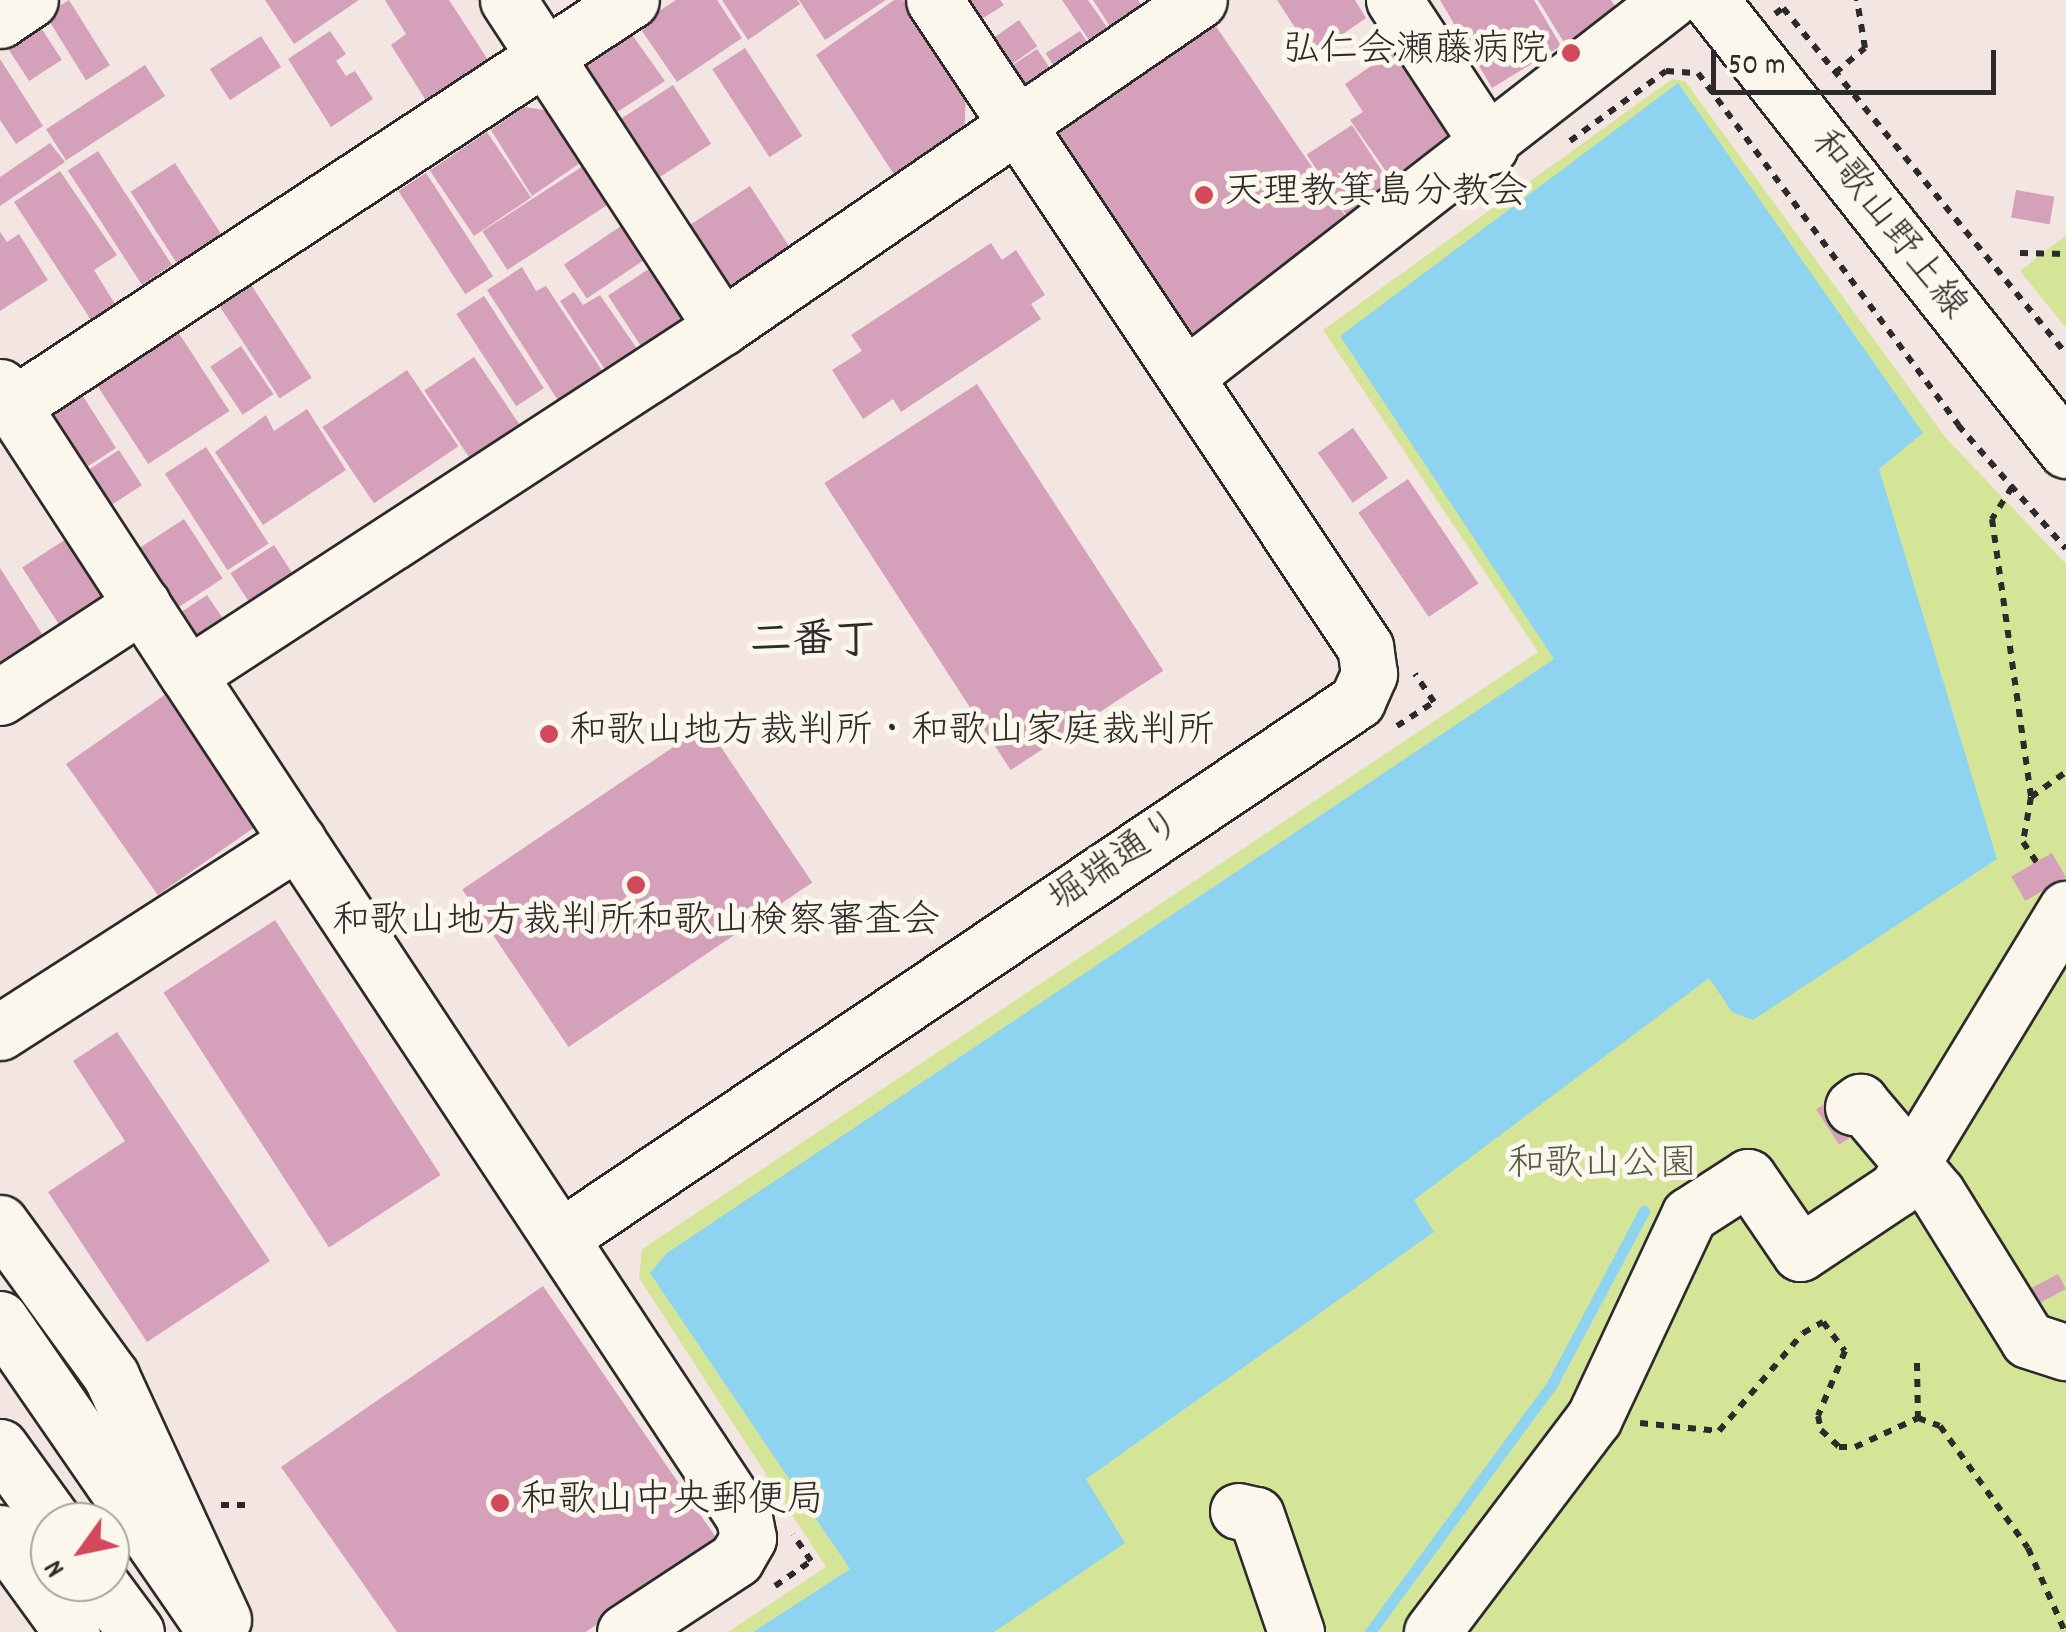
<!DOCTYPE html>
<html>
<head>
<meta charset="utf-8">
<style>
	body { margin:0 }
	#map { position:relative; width:2066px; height:1632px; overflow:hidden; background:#f3e6e2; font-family:Dekko,"Klee One",sans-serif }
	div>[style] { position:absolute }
	.green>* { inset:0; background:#d5e598 }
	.water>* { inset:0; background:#8ed4f0 }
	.stream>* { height:11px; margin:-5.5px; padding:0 5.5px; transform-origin:5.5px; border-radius:5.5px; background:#8ed4f0 }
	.building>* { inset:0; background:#d5a0b9; transform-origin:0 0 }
	.path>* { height:6px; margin-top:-3px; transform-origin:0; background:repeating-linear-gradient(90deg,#2b2b2b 0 8px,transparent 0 16px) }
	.roads { filter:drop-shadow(2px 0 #2b2b2b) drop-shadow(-2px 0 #2b2b2b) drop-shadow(0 2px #2b2b2b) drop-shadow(0 -2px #2b2b2b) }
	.minor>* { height:55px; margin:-27.5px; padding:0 27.5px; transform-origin:27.5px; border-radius:27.5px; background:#fbf7ec }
	.major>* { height:55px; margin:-27.5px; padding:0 27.5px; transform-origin:27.5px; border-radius:27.5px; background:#fbf7ec }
	.dots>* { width:28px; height:28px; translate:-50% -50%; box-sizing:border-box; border:5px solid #fbf7ec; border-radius:50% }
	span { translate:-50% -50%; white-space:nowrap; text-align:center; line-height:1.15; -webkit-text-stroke:10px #fbf7ec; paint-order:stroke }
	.poi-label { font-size:38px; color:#2b2b2b }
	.right { translate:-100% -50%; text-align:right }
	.left { translate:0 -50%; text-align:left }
	.street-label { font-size:38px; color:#2b2b2b }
	.park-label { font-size:38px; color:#565a46 }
	.quarter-label { font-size:42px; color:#2b2b2b; font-weight:700 }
	.north { position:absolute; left:30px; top:1502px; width:100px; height:100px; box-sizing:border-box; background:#fbf7ec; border:2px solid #a8a59f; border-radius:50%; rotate:237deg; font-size:28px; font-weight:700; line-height:40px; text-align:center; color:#2b2b2b }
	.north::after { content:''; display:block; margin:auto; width:35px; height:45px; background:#d1495b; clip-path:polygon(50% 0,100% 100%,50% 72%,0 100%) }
	.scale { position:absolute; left:1711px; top:50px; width:285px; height:45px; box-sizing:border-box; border:5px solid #2b2b2b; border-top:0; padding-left:12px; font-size:30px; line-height:35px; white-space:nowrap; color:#2b2b2b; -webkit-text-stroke:8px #fbf7ec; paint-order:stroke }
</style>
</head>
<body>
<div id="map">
	<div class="green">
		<div style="clip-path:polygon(1672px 79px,1685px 81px,1946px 438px,2066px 564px,2066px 1632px,728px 1632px,826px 1567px,639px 1278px,642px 1249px,1538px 652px,1323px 330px)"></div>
		<div style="clip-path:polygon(2066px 235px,2066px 328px,2020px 271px)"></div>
	</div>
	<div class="water">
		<div style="clip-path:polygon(1678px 83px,1923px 433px,1879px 469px,1997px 859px,1753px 1020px,1732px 1012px,1709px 978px,1414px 1200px,1434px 1232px,1086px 1479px,1125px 1543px,994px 1632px,753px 1632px,850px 1569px,650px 1273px,667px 1253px,1554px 659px,1340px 336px)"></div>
	</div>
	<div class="stream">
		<div style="left:1370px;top:1632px;width:308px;rotate:-53.7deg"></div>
		<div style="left:1552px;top:1384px;width:196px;rotate:-62deg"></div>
	</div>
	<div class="building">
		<div style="left:69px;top:0;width:77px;height:28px;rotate:58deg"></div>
		<div style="clip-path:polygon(265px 0,359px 0,294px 44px)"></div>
		<div style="clip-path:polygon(385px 0,449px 0,492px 66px,430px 107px,391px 45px,406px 34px)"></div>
		<div style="clip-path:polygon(676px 0,717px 0,742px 38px,677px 82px,638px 25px)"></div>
		<div style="clip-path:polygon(722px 0,797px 0,800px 4px,748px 40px)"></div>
		<div style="clip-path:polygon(799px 0,886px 0,825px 40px)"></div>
		<div style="clip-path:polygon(894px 0,903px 0,966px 93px,964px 137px,899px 182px,816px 55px)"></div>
		<div style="clip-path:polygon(951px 0,1000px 0,1004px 5px,969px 27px)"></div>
		<div style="clip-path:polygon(1062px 0,1088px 0,1116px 40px,1097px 52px)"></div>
		<div style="clip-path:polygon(1093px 0,1138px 0,1150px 18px,1118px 39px)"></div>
		<div style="clip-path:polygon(1277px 0,1355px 0,1366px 18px,1313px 55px)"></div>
		<div style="clip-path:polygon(1440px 0,1534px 0,1561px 46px,1492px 88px)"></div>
		<div style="clip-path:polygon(1538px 0,1611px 0,1619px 12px,1565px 44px)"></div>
		<div style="left:34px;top:17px;width:51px;height:39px;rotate:57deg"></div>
		<div style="clip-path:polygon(1211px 19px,1357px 233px,1206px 336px,1167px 328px,1052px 158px,1053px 123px)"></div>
		<div style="left:1019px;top:20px;width:32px;height:47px;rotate:55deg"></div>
		<div style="clip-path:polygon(625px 25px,665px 81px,608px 118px,587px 85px,587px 52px)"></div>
		<div style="clip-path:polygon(330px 31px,346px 54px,336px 61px,346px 76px,355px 71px,373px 99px,331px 127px,288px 59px)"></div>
		<div style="left:1080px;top:31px;width:27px;height:41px;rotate:57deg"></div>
		<div style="left:261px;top:36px;width:37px;height:61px;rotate:57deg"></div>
		<div style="left:745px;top:48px;width:105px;height:39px;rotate:57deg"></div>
		<div style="clip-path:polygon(1037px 49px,1058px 80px,1031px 100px,996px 76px)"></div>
		<div style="clip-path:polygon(1393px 51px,1456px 142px,1402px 194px,1350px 120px,1363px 112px,1345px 84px)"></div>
		<div style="clip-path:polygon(0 59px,43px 126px,16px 144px,0 120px)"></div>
		<div style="left:145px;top:65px;width:37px;height:118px;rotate:57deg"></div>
		<div style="left:673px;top:85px;width:70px;height:73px;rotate:57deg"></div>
		<div style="clip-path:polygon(524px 107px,545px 110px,580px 163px,532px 196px,491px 130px)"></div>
		<div style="left:1352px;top:125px;width:84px;height:54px;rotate:57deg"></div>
		<div style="left:487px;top:132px;width:79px;height:69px;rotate:56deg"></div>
		<div style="clip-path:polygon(50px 143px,65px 162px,0 206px,0 177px)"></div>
		<div style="left:98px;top:151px;width:136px;height:36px;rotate:57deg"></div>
		<div style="left:175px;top:163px;width:92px;height:53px;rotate:57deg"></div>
		<div style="left:583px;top:166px;width:46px;height:120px;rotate:57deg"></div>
		<div style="clip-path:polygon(60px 171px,117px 255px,94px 270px,115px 304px,91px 320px,14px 202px)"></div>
		<div style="left:426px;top:173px;width:123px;height:33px;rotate:57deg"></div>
		<div style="left:750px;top:186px;width:77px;height:81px;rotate:57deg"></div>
		<div style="left:2016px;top:190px;width:39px;height:28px;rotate:10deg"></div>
		<div style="left:627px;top:222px;width:41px;height:76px;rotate:56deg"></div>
		<div style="clip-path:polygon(0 232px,7px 242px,19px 234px,48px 280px,0 311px)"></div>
		<div style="clip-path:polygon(991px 243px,1002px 260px,1016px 250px,1045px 295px,1031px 304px,1041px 319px,901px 412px,893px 399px,863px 419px,832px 370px,862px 351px,851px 335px)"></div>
		<div style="left:655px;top:265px;width:71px;height:56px;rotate:57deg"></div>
		<div style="clip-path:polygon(522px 267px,536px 291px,546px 286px,603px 372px,559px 402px,487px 290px)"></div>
		<div style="left:250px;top:283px;width:113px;height:38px;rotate:57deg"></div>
		<div style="clip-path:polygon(574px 292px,583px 305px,600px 295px,640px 353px,608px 374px,560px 301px)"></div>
		<div style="left:484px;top:296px;width:110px;height:33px;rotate:57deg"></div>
		<div style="left:169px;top:318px;width:111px;height:97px;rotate:57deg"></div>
		<div style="left:241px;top:346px;width:58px;height:37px;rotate:56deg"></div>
		<div style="left:474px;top:357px;width:84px;height:60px;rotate:56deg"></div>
		<div style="left:407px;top:370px;width:92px;height:102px;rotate:56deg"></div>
		<div style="clip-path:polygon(74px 382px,116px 448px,70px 478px,38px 428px)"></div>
		<div style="left:977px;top:384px;width:342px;height:182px;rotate:57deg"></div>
		<div style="clip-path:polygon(307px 409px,346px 470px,263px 525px,215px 452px,266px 415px,274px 431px)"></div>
		<div style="left:1353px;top:428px;width:61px;height:43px;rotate:55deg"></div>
		<div style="left:206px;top:447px;width:115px;height:49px;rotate:57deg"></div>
		<div style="left:119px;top:450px;width:42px;height:57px;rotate:57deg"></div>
		<div style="left:1408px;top:479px;width:126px;height:60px;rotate:56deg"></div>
		<div style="left:184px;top:519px;width:71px;height:72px;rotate:57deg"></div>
		<div style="left:80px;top:530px;width:80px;height:69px;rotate:57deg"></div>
		<div style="left:274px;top:545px;width:51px;height:52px;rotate:57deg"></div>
		<div style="clip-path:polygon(0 568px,44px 637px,0 666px)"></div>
		<div style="clip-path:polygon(207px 595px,234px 635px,202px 656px,163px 624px)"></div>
		<div style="left:166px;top:694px;width:160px;height:122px;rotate:55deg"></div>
		<div style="left:706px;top:725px;width:190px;height:294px;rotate:56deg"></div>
		<div style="left:2052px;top:853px;width:28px;height:47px;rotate:60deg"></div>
		<div style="left:275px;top:920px;width:304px;height:133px;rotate:57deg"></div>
		<div style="clip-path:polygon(117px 1032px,270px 1261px,147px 1342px,48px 1192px,125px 1141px,73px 1061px)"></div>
		<div style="left:1843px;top:1092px;width:42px;height:32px;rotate:57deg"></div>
		<div style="left:2058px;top:1274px;width:17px;height:30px;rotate:62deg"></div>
		<div style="clip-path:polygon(543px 1286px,717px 1539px,586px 1632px,397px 1632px,281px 1467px)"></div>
	</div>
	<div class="path">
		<div style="left:1775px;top:14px;width:10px;rotate:-37deg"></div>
		<div style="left:1783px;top:8px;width:447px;rotate:50.7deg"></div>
		<div style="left:1835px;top:73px;width:39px;rotate:-40deg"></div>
		<div style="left:1865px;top:48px;width:49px;rotate:-99.5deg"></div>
		<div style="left:1570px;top:141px;width:119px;rotate:-36.1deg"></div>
		<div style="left:1666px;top:71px;width:32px;rotate:4deg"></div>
		<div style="left:1698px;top:73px;width:438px;rotate:53.5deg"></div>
		<div style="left:1958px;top:425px;width:164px;rotate:48.9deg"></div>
		<div style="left:2020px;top:253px;width:46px;rotate:1.2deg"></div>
		<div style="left:2012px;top:487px;width:38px;rotate:122deg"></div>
		<div style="left:1992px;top:519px;width:281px;rotate:82deg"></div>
		<div style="left:2031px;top:797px;width:46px;rotate:100.1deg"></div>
		<div style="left:2023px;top:842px;width:25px;rotate:56deg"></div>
		<div style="left:1397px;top:726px;width:44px;rotate:-33deg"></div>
		<div style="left:1434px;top:702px;width:34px;rotate:-124deg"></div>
		<div style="left:2031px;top:797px;width:43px;rotate:-35.5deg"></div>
		<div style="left:1917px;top:1363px;width:55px;rotate:89deg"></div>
		<div style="left:1640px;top:1423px;width:79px;rotate:5.8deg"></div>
		<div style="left:1719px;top:1431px;width:129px;rotate:-49.4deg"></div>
		<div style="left:1803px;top:1333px;width:23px;rotate:-29deg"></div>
		<div style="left:1823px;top:1322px;width:36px;rotate:53deg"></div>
		<div style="left:1845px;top:1351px;width:70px;rotate:112.6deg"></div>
		<div style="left:1818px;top:1416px;width:14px;rotate:78deg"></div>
		<div style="left:1821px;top:1430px;width:25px;rotate:43deg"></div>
		<div style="left:1839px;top:1447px;width:16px"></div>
		<div style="left:1855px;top:1447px;width:69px;rotate:-24.7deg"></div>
		<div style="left:1918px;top:1418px;width:23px;rotate:20deg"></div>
		<div style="left:1940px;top:1426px;width:150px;rotate:54.2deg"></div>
		<div style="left:2028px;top:1548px;width:92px;rotate:66.2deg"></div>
		<div style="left:221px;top:1505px;width:24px"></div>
		<div style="left:775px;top:1586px;width:44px;rotate:-34.8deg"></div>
		<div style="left:811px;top:1561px;width:32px;rotate:-124deg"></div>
	</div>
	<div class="roads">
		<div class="minor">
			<div style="left:508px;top:0;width:391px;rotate:56.8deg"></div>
			<div style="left:1394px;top:0;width:175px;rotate:56.7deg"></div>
			<div style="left:0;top:20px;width:36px;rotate:-34deg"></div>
			<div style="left:1186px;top:376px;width:613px;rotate:-37.84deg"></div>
			<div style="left:0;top:387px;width:344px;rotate:56.9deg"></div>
			<div style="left:12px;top:406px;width:740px;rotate:-33.26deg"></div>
			<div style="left:0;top:697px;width:170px;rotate:-33.2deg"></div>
			<div style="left:0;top:1032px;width:354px;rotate:-32.7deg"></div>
			<div style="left:1853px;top:1107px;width:9px;rotate:-36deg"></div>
			<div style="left:1860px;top:1102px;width:119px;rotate:49.8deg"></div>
			<div style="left:1937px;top:1193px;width:173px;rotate:58.2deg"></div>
			<div style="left:2028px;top:1340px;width:40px;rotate:18deg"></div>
			<div style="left:0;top:1223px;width:189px;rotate:54deg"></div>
			<div style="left:111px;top:1376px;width:268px;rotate:65.3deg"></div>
			<div style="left:561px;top:1237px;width:960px;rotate:-33.96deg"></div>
			<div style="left:1357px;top:701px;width:30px;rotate:-66deg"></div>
			<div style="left:1369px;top:674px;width:27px;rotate:-98deg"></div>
			<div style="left:1365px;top:647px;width:777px;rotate:-123.67deg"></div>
			<div style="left:1238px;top:1511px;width:18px;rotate:13deg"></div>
			<div style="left:1256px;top:1515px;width:124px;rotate:71.1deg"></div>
			<div style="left:0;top:1533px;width:122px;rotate:54deg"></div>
			<div style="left:625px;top:1632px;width:133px;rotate:-33.3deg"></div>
			<div style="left:736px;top:1559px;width:24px;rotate:-60deg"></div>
			<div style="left:748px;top:1538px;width:21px;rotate:-101deg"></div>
			<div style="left:744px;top:1517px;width:1009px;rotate:-123.44deg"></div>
			<div style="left:188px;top:675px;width:637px;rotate:-33.09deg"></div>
			<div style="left:722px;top:327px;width:578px;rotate:-34.43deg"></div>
			<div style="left:1432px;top:1632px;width:268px;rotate:-52.9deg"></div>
			<div style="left:1594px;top:1418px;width:224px;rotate:-64.9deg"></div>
			<div style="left:1689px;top:1215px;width:70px;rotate:-32.8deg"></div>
			<div style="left:1748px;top:1177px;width:92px;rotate:55.6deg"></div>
			<div style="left:1800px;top:1253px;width:115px;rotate:-33.7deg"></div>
			<div style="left:1896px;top:1189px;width:328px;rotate:-58.7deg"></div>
		</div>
		<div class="major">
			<div style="left:1710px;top:0;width:574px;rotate:51.65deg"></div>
			<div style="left:0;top:1319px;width:380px;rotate:55.4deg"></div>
			<div style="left:0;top:1447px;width:92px;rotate:54.2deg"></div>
			<div style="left:99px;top:1582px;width:62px;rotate:53.5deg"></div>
		</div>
	</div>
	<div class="dots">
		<div style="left:1571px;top:53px;background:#d1495b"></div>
		<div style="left:1204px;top:195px;background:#d1495b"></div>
		<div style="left:549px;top:734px;background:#d1495b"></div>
		<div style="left:636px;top:885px;background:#d1495b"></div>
		<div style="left:500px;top:1503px;background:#d1495b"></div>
	</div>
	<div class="poi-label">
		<span class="right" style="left:1548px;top:53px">弘仁会瀬藤病院</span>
		<span class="left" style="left:1224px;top:195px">天理教箕島分教会</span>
		<span class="left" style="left:569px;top:734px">和歌山地方裁判所・和歌山家庭裁判所</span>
		<span style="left:636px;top:924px">和歌山地方裁判所和歌山検察審査会</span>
		<span class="left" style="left:520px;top:1503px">和歌山中央郵便局</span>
	</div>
	<div class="street-label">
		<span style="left:1887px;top:226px;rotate:52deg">和歌山野上線</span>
		<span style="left:1117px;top:863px;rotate:-34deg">堀端通り</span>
	</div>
	<div class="park-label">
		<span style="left:1602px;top:1167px">和歌山公園</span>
	</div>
	<div class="quarter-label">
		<span style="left:813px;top:644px">二番丁</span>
	</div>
	<div class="north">N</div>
	<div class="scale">50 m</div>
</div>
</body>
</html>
